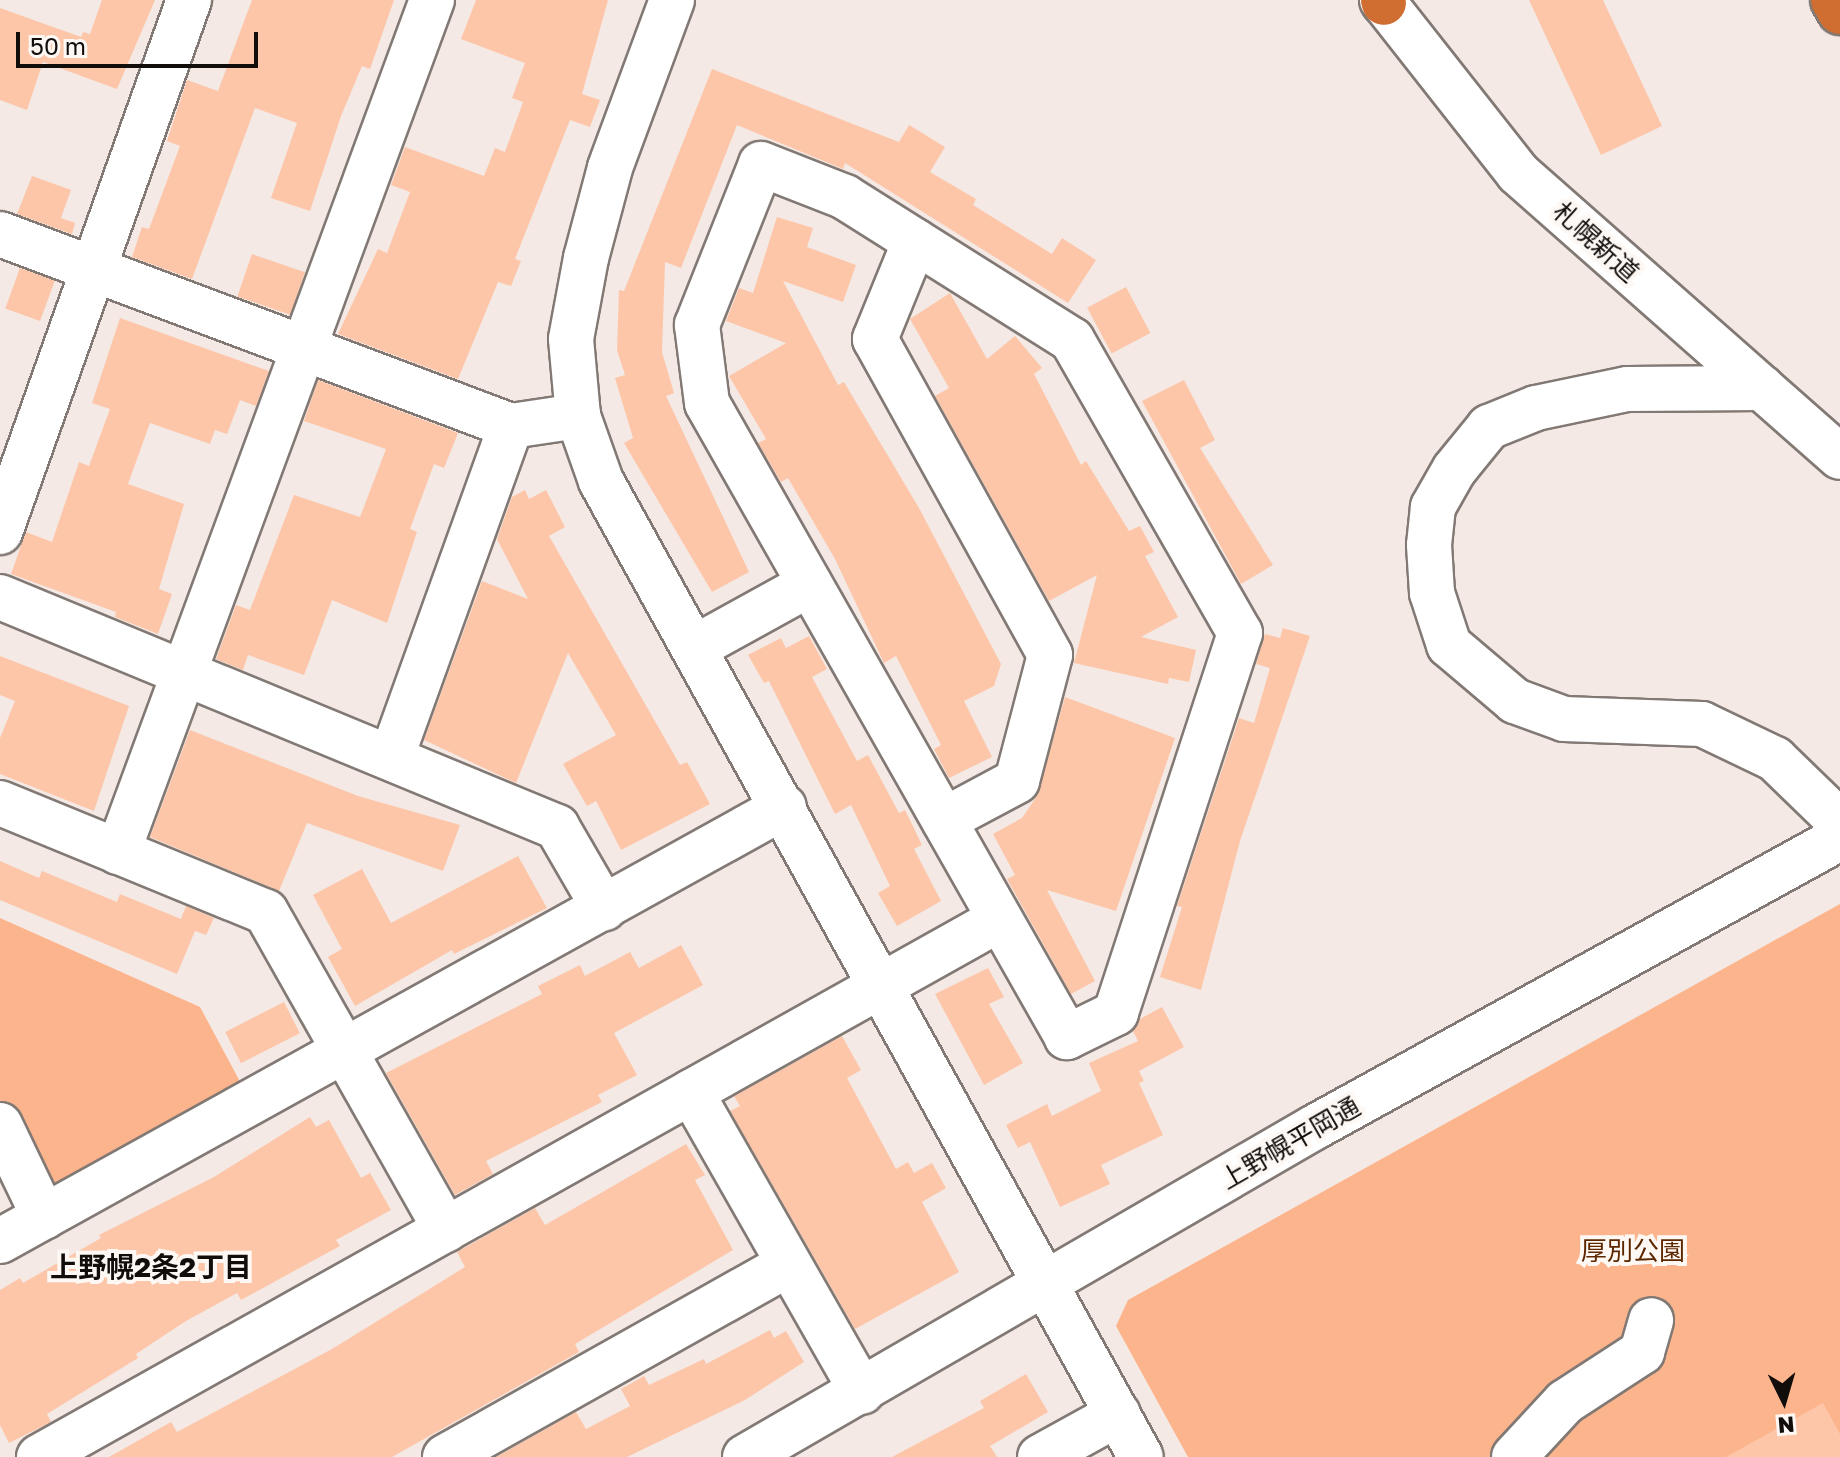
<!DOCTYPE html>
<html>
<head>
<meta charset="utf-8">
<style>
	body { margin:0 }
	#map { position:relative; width:1840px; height:1457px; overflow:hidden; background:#f4e9e4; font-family:"Golos Text","Noto Sans JP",sans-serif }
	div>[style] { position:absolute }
	.green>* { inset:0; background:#fcb48c }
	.building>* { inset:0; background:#fdc6a9; transform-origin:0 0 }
	.roads { filter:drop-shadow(2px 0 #827974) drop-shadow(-2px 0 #827974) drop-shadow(0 2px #827974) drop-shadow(0 -2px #827974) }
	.minor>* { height:44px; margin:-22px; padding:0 22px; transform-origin:22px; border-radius:22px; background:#fff }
	.highway>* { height:44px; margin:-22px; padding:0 22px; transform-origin:22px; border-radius:22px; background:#cf6e30 }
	span { translate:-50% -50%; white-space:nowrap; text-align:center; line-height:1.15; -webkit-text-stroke:8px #fef8f4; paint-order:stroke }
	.street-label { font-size:26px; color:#100d0b }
	.park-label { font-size:26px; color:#5d2700 }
	.neighbourhood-label { font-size:28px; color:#100d0b; font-weight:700 }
	.north { position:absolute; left:1744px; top:1361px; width:80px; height:80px; -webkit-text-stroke:6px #fef8f4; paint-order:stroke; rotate:175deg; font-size:22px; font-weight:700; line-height:32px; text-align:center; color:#100d0b }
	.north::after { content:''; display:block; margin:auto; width:28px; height:36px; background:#100d0b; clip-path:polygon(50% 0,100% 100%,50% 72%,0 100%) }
	.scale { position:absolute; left:16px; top:32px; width:242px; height:36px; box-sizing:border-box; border:4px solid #100d0b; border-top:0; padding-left:10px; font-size:24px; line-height:28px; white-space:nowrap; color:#100d0b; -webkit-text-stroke:6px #fef8f4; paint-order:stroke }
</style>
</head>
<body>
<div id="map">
	<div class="green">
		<div style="clip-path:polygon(1840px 904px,1840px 1457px,1188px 1457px,1116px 1326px,1128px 1300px)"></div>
		<div style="clip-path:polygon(0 918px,200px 1007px,252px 1104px,44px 1217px,0 1125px)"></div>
	</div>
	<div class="building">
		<div style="clip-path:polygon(102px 0,155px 0,117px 89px,43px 62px,27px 110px,0 100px,0 8px,81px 37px,83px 32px,90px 34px)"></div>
		<div style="clip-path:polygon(252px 0,394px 0,370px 69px,362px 66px,341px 116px,310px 211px,271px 198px,297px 123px,255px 108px,192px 279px,132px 257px,142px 227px,149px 229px,180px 146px,167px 141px,187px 80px,218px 91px)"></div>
		<div style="clip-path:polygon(476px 0,608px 0,582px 94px,600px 100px,590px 127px,570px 120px,515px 259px,521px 261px,511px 286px,498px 282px,458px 379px,338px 334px,378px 249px,387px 253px,410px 192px,391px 185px,405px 147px,484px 176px,495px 148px,505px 152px,523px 102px,512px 98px,525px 63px,461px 39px)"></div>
		<div style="clip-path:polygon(1529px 0,1603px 0,1662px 126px,1601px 155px)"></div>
		<div style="clip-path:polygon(712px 69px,899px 142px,909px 125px,945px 147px,930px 172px,976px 199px,973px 205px,1052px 254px,1062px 238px,1096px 260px,1068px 303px,845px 163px,843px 169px,737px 125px,681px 268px,665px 262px,662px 352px,674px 393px,666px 396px,749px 572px,712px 592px,624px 443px,633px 438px,615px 378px,625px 375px,617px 350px,619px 290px,624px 291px)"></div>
		<div style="clip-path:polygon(32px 176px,71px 190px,61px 218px,75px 223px,72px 234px,17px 214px)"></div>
		<div style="clip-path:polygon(777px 217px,813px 228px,807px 247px,856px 265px,843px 302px,783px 281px,838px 385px,844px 382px,919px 508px,1001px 664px,994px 686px,964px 701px,992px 757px,949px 778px,934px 749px,941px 745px,896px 656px,884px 663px,835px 559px,788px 478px,781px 482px,758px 443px,766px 439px,729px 376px,786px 343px,726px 321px,739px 288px,753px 293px)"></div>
		<div style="left:252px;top:254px;width:56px;height:45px;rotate:19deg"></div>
		<div style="left:20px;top:268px;width:37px;height:43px;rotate:20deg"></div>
		<div style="left:1126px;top:287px;width:52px;height:44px;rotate:62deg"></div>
		<div style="clip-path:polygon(950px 293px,987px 359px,1015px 336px,1042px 368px,1034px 374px,1081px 465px,1086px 461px,1129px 531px,1140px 526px,1154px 552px,1145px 556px,1178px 617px,1141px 637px,1196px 650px,1189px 682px,1169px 678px,1168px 684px,1074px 663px,1097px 575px,1049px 601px,935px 396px,949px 388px,910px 319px)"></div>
		<div style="clip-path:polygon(120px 318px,269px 371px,256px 406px,240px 400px,227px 434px,215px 430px,210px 444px,150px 423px,128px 484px,184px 504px,159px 589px,172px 594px,158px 634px,115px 617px,116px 612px,11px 574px,26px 532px,52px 542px,79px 462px,89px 466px,110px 409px,92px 403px)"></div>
		<div style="clip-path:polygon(318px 380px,458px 433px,444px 468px,434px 464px,410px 529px,417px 532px,387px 623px,332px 600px,304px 675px,248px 655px,243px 670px,216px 659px,236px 605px,250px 610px,294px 495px,360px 517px,386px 449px,304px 421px)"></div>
		<div style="clip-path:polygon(1184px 380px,1215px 440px,1200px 448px,1273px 565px,1241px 584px,1142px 401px)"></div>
		<div style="clip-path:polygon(525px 490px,529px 499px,546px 490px,565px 527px,549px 536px,680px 765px,687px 762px,710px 804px,621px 850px,596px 801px,587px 806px,563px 764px,616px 735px,568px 653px,516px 783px,424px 740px,482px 581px,528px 599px,497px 539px,512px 497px)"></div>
		<div style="clip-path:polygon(1283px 628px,1310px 636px,1240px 841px,1201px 990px,1160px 977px,1182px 907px,1177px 906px,1239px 718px,1254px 723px,1270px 668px,1256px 664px,1265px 634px,1280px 638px)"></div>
		<div style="clip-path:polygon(809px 636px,827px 669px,812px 677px,857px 761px,868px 755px,899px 813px,905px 810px,922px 845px,914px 849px,941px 901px,897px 926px,878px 893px,890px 886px,851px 805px,835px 814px,769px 681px,764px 683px,748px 655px,781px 638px,786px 648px)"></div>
		<div style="clip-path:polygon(0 656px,129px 706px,94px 811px,0 774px,0 738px,15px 701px,0 695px)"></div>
		<div style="clip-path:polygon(1065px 697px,1175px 738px,1116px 911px,1047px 890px,1095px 981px,1071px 994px,1007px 879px,1015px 875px,993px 834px,1022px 818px,1037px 796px)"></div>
		<div style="clip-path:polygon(190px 730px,358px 796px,460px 825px,443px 871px,307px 823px,279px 891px,150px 837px)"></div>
		<div style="clip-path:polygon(518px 856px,547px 908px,454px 954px,452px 950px,355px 1006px,328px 957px,342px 949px,313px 895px,362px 869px,391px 923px)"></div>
		<div style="clip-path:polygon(0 861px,39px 878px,42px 871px,117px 902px,120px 894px,181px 919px,186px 906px,214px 918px,206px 935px,195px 931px,177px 974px,0 900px)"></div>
		<div style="clip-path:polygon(681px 945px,703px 985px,614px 1033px,637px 1075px,598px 1095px,602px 1102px,486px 1161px,493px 1174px,455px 1195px,386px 1073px,542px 994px,538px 986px,580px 965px,585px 976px,630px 952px,639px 968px)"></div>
		<div style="clip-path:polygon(988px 968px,1004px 997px,989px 1004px,1023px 1063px,984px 1085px,935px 994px)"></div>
		<div style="left:284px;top:1002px;width:35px;height:66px;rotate:63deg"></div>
		<div style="clip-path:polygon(1162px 1007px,1184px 1047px,1139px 1071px,1144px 1081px,1139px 1083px,1163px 1135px,1101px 1165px,1110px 1184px,1060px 1207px,1030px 1142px,1018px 1148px,1006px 1125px,1047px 1104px,1052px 1116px,1101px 1091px,1089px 1063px,1138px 1041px,1133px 1031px,1140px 1019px)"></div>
		<div style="clip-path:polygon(842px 1036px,861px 1070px,847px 1078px,896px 1169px,908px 1162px,914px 1173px,932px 1163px,946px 1188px,922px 1202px,959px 1272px,855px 1329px,730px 1111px,740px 1106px,734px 1096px)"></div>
		<div style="clip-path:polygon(310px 1117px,316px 1127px,329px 1120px,361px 1178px,370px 1173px,391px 1210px,336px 1240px,340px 1246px,294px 1271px,241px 1300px,237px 1293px,186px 1321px,136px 1354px,138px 1358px,47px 1414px,51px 1422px,9px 1443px,0 1425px,0 1290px,20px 1278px,23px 1283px,101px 1238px,99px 1235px,214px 1177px)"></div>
		<div style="clip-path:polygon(686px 1144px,705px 1175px,695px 1180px,733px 1250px,575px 1344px,579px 1352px,392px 1457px,109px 1457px,171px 1422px,177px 1432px,332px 1349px,465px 1267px,457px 1252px,535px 1208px,545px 1225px)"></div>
		<div style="clip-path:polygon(770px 1330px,774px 1338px,786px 1331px,804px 1362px,745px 1400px,627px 1457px,496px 1457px,576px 1412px,586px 1429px,630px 1406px,621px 1389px,644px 1376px,649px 1385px,704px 1359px,706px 1364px)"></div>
		<div style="clip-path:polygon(1026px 1374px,1048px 1412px,990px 1446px,997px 1457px,892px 1457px,984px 1408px,980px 1401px)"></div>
		<div style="clip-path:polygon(1823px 1403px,1840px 1434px,1840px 1457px,1726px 1457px)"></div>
	</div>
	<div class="roads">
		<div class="minor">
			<div style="left:672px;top:0;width:179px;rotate:110.3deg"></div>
			<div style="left:610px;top:168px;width:93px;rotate:104.9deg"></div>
			<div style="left:586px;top:258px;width:82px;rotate:100.5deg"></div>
			<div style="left:571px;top:339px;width:77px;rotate:84.8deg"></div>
			<div style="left:578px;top:416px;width:69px;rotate:70.5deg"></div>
			<div style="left:601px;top:481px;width:1115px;rotate:61.05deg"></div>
			<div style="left:1382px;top:0;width:220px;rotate:51.8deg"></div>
			<div style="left:1518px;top:173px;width:429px;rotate:41.4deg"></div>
			<div style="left:761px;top:164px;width:90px;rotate:21.4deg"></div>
			<div style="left:845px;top:197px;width:268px;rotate:32.2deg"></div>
			<div style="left:1072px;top:340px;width:338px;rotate:60.2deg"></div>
			<div style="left:1240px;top:633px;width:400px;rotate:108.1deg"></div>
			<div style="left:1116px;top:1013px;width:55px;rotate:153.9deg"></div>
			<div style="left:1067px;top:1037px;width:729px;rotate:-119.59deg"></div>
			<div style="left:707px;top:403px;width:79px;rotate:-97.3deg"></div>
			<div style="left:697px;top:325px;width:173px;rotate:-68.3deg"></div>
			<div style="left:0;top:234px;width:546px;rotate:20.59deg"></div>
			<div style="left:915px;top:241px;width:106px;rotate:112.2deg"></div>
			<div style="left:875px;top:339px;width:361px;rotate:61deg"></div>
			<div style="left:1050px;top:655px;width:130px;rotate:104.7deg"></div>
			<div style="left:1017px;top:781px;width:83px;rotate:151.9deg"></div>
			<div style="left:1762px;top:388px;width:135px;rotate:179.6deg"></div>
			<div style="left:1627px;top:389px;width:93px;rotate:168.2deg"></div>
			<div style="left:1536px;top:408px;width:51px;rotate:158deg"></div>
			<div style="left:1489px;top:427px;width:55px;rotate:129.1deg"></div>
			<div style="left:1454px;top:470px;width:43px;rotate:119.6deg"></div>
			<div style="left:1433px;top:507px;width:38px;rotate:96deg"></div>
			<div style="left:1429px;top:545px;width:48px;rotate:86.4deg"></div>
			<div style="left:1432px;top:593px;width:55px;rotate:71.9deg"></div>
			<div style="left:1449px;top:645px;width:87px;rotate:40.3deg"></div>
			<div style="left:1515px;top:701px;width:52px;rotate:20.2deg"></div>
			<div style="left:1564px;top:719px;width:138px;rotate:2.1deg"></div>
			<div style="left:1702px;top:724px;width:81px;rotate:25.6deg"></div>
			<div style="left:1775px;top:759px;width:91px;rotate:44.1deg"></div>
			<div style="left:0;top:532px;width:565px;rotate:-70.44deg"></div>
			<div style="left:0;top:597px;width:603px;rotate:22.44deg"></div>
			<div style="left:557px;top:827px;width:94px;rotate:59.9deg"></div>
			<div style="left:694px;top:648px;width:132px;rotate:-28.9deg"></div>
			<div style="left:392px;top:756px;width:351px;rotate:-70.2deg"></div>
			<div style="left:511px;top:426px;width:68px;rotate:-8.5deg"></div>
			<div style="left:0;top:803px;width:287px;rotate:22.3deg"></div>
			<div style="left:266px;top:912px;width:365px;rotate:60.5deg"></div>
			<div style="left:118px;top:852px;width:908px;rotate:-69.77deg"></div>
			<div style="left:691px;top:1092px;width:345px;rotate:60.3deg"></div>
			<div style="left:0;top:1125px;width:102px;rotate:64.4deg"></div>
			<div style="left:0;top:1241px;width:896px;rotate:-28.97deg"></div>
			<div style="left:39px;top:1457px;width:1101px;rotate:-29.24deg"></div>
			<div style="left:445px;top:1457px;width:394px;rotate:-29.3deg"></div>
			<div style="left:745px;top:1457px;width:659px;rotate:-30.07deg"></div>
			<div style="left:1315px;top:1127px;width:599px;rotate:-28.83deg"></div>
			<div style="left:1040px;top:1457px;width:89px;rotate:-28.9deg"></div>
			<div style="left:1514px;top:1457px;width:75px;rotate:-47.2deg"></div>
			<div style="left:1565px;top:1402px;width:92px;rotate:-33deg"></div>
			<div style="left:1642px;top:1352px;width:33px;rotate:-74deg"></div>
		</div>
		<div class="highway">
			<div style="left:1383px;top:0;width:3px;rotate:72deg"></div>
			<div style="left:1833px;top:0;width:14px;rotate:60deg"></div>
		</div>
	</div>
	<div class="street-label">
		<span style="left:1596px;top:242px;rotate:42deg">札幌新道</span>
		<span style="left:1290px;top:1143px;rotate:-30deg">上野幌平岡通</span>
	</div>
	<div class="park-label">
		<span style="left:1633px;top:1251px">厚別公園</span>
	</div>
	<div class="neighbourhood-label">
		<span style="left:151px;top:1267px">上野幌2条2丁目</span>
	</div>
	<div class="north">N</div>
	<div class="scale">50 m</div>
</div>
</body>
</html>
